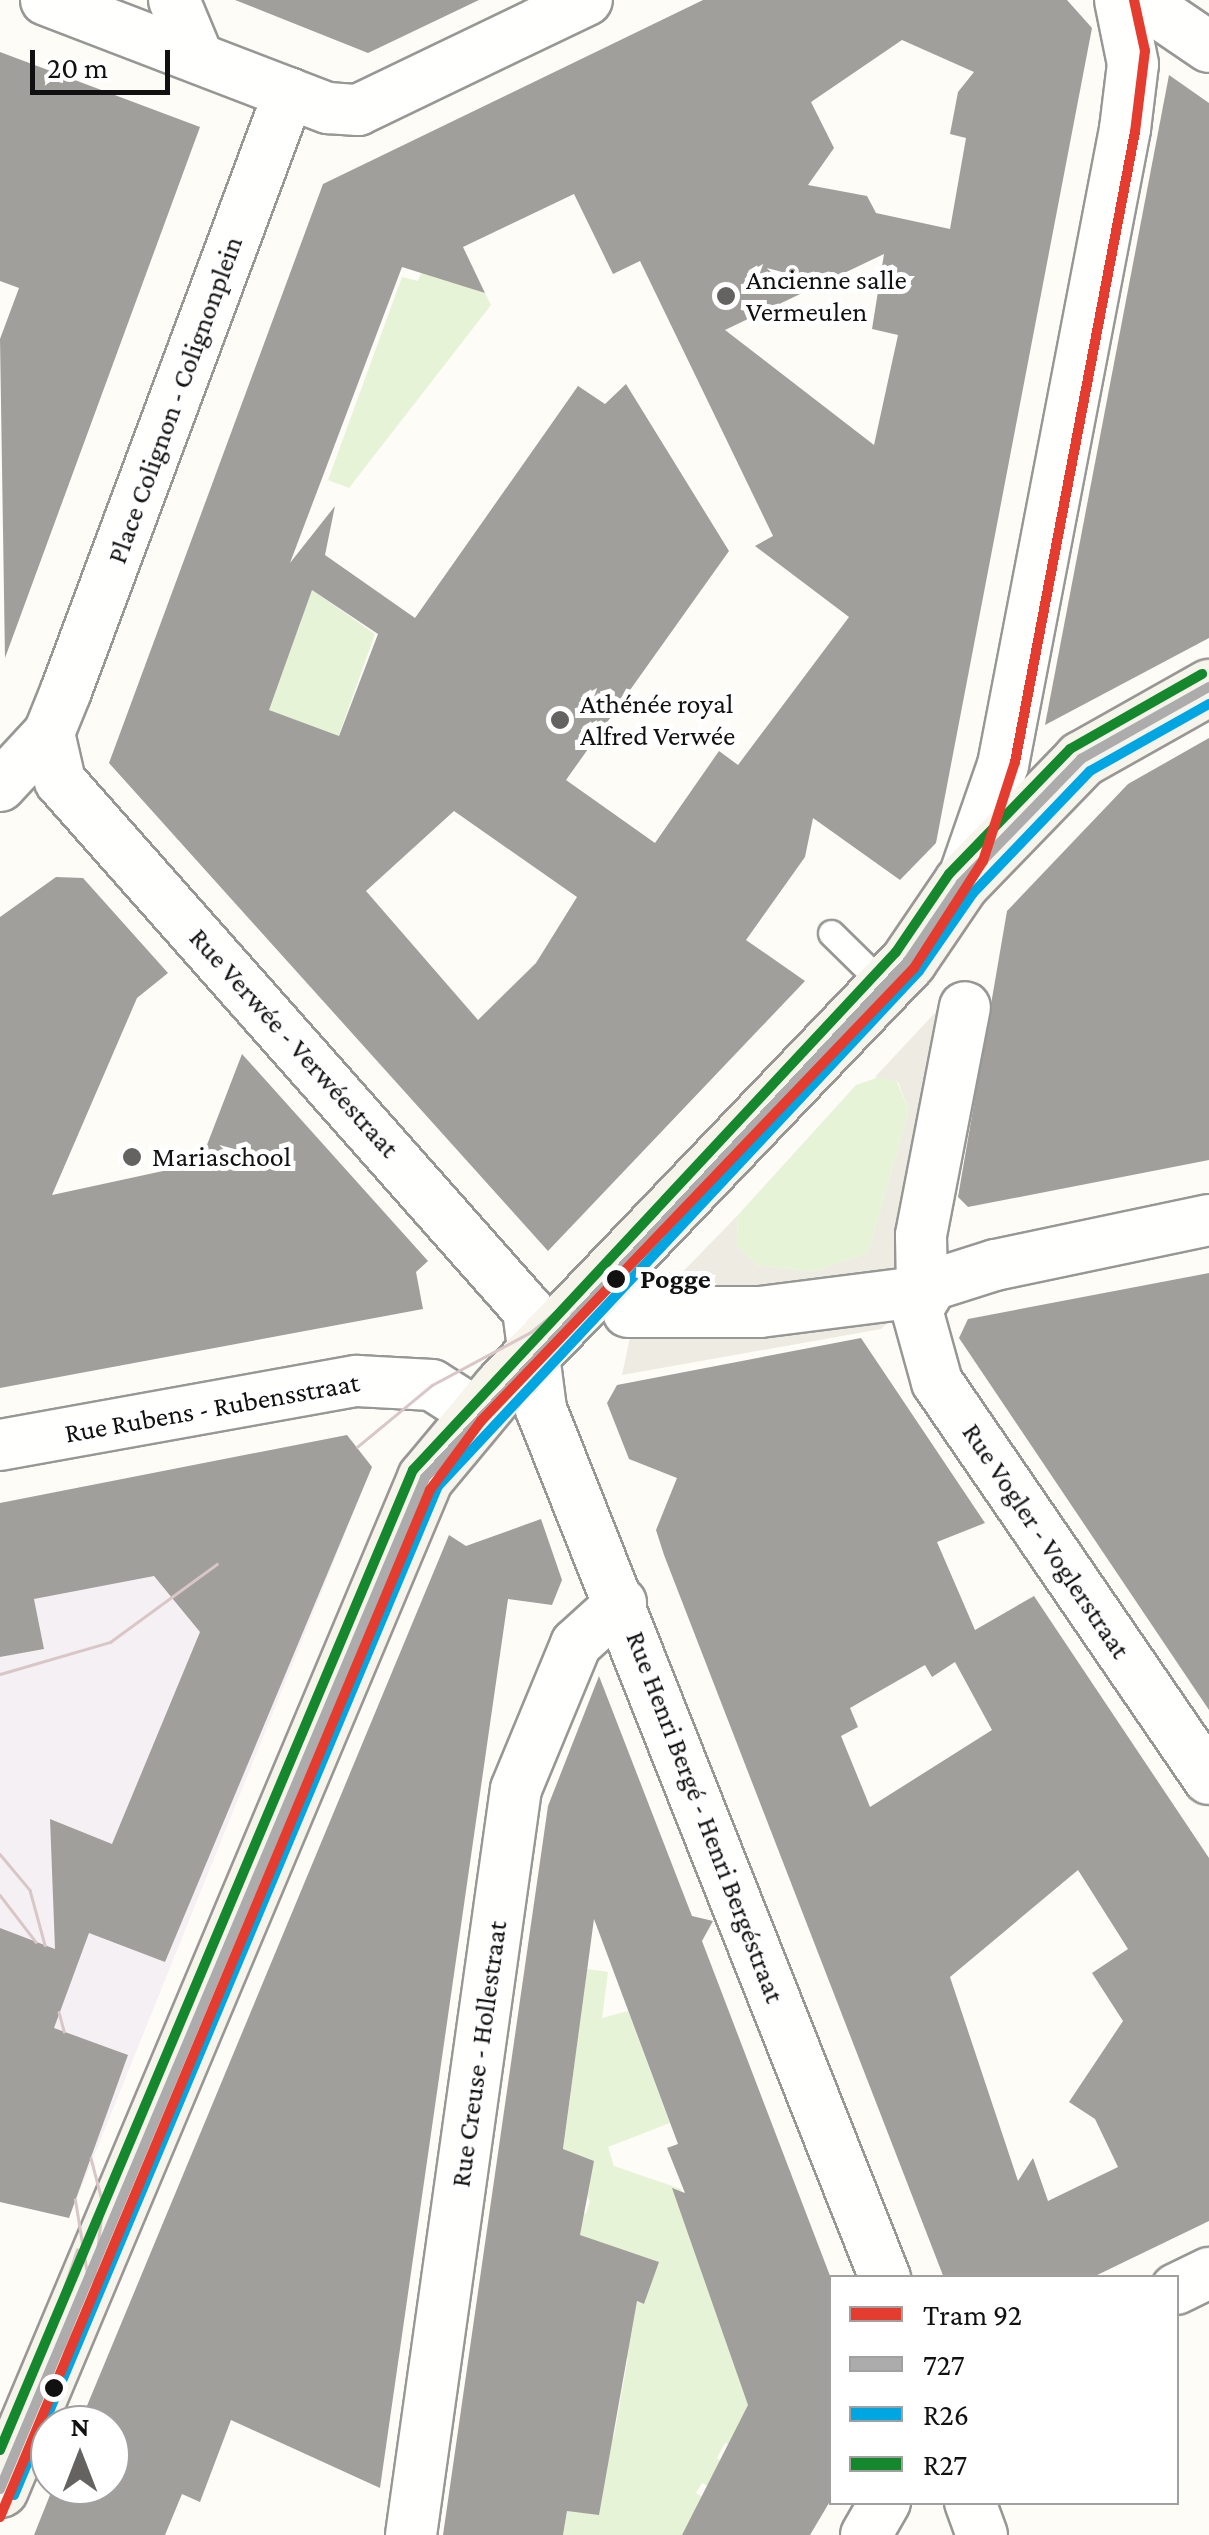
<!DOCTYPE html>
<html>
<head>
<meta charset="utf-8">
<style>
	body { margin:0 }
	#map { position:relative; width:1209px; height:2535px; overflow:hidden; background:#fdfcf7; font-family:"Crimson Pro",serif }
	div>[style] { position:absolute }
	.industrial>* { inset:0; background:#f5f0f3 }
	.green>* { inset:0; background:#e7f3d7 }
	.plaza>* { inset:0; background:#edebe2 }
	.building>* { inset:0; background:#a19f9c }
	.roads { filter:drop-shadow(2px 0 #979795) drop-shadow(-2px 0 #979795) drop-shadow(0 2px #979795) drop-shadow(0 -2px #979795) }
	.lane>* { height:25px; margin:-12.5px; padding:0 12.5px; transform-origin:12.5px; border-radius:12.5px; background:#fffffe }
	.street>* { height:50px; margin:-25px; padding:0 25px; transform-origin:25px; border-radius:25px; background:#fffffe }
	.secondary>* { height:55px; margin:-27.5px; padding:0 27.5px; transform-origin:27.5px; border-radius:27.5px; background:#f6f4eb }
	.tram>* { height:2.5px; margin:-1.25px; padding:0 1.25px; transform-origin:1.25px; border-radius:1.25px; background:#d9c6c7 }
	.bus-1>* { height:10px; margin:-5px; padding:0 5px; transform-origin:5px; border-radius:5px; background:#acacac }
	.bus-2>* { height:10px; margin:-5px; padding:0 5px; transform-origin:5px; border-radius:5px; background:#00a6e2 }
	.bus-3>* { height:10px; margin:-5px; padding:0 5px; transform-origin:5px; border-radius:5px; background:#15882e }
	.tram-1>* { height:10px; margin:-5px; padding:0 5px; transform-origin:5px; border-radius:5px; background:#e43c2e }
	.dots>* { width:28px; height:28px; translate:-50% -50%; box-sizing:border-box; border:5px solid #fff; border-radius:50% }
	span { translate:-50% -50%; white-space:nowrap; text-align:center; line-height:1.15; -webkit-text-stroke:10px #fff; paint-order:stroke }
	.poi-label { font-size:28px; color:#111 }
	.left { translate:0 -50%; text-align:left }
	.street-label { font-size:28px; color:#111 }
	.stop-label { font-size:28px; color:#111; font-weight:700 }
	.legend { position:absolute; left:829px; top:2275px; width:350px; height:230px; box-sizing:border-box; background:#fff; border:2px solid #a0a0a0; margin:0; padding:12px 18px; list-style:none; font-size:30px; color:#111 }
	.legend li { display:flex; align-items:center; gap:20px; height:50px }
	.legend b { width:50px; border:2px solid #a0a0a0 }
	.north { position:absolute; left:30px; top:2405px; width:100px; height:100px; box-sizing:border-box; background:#fff; border:2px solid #a0a0a0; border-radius:50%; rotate:0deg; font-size:28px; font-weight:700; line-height:40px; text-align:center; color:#111 }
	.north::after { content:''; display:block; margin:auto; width:35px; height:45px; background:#646362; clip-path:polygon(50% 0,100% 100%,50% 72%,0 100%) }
	.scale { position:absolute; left:30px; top:50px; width:140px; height:45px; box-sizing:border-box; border:5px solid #111; border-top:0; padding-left:12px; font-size:30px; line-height:35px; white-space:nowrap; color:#111; -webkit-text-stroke:8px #fff; paint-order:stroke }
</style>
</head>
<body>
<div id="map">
	<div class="industrial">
		<div style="clip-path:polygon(347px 1435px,372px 1467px,69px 2218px,0 2192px,0 1657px,44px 1649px,15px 1500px)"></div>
	</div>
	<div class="green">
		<div style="clip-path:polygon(422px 271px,485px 293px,491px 305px,349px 488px,328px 480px,402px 277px,418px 281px)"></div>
		<div style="clip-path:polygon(302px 583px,375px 634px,336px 743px,264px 708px,301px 622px,292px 617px)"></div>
		<div style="clip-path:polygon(879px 1077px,897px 1082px,909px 1110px,868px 1253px,812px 1272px,757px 1265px,738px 1247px,737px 1216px,856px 1085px)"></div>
		<div style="clip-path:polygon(587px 1969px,608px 1972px,602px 2018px,628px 2011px,670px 2123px,608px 2147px,614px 2166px,681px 2189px,677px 2204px,698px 2195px,753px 2352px,732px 2360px,751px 2393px,745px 2452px,725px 2443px,717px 2458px,729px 2466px,716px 2490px,702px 2483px,696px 2493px,710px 2502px,692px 2535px,563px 2535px,567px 2511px,614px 2436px,628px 2357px,586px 2348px,584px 2284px,644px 2304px,658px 2262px,555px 2228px,586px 2213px,590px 2201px,563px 2150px)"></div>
	</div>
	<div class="plaza">
		<div style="clip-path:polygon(946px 1001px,922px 1288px,881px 1329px,622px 1375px,633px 1323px,737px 1216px,738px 1247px,757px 1265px,812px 1272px,868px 1253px,909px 1110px,898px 1082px,875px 1077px)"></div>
	</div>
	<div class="building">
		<div style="clip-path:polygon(235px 0,479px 0,368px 53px)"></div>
		<div style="clip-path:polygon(evenodd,703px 0,1067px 0,1092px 28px,936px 843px,900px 880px,813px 818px,805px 857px,746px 940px,805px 981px,548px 1251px,109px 763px,323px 184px,703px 0,902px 40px,974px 72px,958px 92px,950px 134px,966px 138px,950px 229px,876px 213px,867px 196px,808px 185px,834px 148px,811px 102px,902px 40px,703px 0,574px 194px,613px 274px,640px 261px,773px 536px,755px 546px,849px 617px,738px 765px,719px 751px,655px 843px,566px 780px,729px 551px,626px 384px,605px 404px,578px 386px,415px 618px,325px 555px,335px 506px,290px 563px,402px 267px,485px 293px,463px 247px,574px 194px,703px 0,884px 254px,872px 329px,898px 335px,874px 445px,725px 330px,884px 254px,703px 0,312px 590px,378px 634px,339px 736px,269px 710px,312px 590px,703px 0,454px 811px,577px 897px,536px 963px,478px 1020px,366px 891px,454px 811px)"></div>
		<div style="clip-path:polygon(0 52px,200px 127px,5px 658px,0 339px,19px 288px,0 281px)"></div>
		<div style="clip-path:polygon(1169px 75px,1209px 103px,1209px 638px,1045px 725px)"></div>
		<div style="clip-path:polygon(1209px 738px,1209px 1160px,968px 1207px,958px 1197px,1007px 911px,1128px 784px)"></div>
		<div style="clip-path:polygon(56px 877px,83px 878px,168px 973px,137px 998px,52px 1195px,200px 1163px,242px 1054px,428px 1261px,416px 1272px,423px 1309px,0 1388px,0 917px)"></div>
		<div style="clip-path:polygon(1209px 1273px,1209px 1710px,959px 1338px,968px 1319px)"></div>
		<div style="clip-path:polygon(evenodd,861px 1338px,985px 1523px,937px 1542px,975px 1630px,1034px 1596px,1209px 1858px,1209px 2221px,1091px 2278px,944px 2278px,664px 1555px,656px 1530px,677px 1478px,629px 1459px,607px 1403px,617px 1385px,861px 1338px,955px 1662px,992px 1730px,870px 1807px,841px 1736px,858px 1727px,850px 1708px,925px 1665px,932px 1677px,955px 1662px,861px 1338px,1078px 1870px,1128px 1949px,1092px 1973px,1123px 2021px,1069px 2102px,1095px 2119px,1118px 2167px,1048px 2201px,1033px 2158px,1018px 2181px,950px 1977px,1078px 1870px)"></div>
		<div style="clip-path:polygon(347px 1435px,372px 1467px,165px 1962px,89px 1933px,54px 2028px,128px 2055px,69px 2218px,0 2202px,0 1928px,55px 1949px,50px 1819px,112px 1844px,200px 1632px,154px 1576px,34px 1599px,44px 1649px,0 1657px,0 1503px)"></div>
		<div style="clip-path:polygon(541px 1519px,562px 1580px,552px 1605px,508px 1599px,380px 2488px,231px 2420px,200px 2502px,182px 2494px,165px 2535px,34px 2535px,54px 2485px,110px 2485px,110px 2425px,79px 2425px,449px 1535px,466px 1546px)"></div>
		<div style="clip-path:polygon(599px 1676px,692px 1916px,713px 1921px,702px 1941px,832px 2281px,832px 2498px,810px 2535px,682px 2535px,748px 2405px,672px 2188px,685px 2193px,667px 2148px,678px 2144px,594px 1919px,563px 2149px,594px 2161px,580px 2235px,659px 2262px,644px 2304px,637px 2301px,599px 2515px,567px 2511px,563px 2535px,443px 2535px,548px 1806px)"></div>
	</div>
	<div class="roads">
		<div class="lane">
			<div style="left:831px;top:933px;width:76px;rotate:44.5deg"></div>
		</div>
		<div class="street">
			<div style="left:46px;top:0;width:302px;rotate:21deg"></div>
			<div style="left:328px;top:108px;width:30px;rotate:4deg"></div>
			<div style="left:358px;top:110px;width:254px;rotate:-25.7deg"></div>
			<div style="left:174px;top:0;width:60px;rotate:67.3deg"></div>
			<div style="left:1127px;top:18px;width:32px;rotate:-9deg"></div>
			<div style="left:1159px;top:13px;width:60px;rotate:34.2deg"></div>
			<div style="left:49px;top:733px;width:49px;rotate:77.1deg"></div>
			<div style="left:60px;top:781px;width:706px;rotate:48.5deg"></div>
			<div style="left:528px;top:1310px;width:100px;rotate:82.5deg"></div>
			<div style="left:541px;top:1409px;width:935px;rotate:68.4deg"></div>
			<div style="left:0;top:786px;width:72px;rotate:-47.2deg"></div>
			<div style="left:49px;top:733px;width:45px;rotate:-68deg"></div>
			<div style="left:66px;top:691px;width:638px;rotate:-69.55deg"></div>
			<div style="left:965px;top:874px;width:115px;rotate:-70.8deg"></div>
			<div style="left:1003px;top:765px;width:648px;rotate:-79.14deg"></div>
			<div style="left:1125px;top:129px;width:65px;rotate:-83deg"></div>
			<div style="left:1133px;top:64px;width:65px;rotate:-101.5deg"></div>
			<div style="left:1209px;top:1220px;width:219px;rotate:168.1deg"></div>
			<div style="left:995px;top:1265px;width:66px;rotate:162.4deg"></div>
			<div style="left:932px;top:1285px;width:29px;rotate:121deg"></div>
			<div style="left:917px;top:1310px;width:75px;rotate:74.5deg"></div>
			<div style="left:937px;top:1382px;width:481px;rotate:55.6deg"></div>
			<div style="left:922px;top:1288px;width:53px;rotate:-91.1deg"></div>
			<div style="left:921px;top:1235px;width:232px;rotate:-79.1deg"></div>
			<div style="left:628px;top:1312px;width:132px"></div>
			<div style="left:760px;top:1312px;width:167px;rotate:-7.2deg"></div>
			<div style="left:0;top:1445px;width:363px;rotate:-10.2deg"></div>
			<div style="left:357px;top:1381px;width:75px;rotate:3.1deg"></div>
			<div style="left:432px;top:1385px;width:52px;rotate:32.5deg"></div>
			<div style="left:1176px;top:2289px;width:37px;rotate:-26deg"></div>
			<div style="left:970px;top:2502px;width:35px;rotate:70deg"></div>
			<div style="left:411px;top:2535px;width:753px;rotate:-81.99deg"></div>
			<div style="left:516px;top:1789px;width:157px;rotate:-67.5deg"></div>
			<div style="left:576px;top:1644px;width:61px;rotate:-42.3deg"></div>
			<div style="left:866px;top:2535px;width:38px;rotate:-60deg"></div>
		</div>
		<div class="secondary">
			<div style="left:0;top:2489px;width:1097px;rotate:-67.2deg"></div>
			<div style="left:425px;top:1478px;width:117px;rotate:-50.2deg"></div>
			<div style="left:500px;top:1388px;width:591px;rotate:-46.3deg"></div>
			<div style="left:908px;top:961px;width:94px;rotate:-55.8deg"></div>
			<div style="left:961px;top:883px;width:173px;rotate:-45.9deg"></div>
			<div style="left:1081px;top:759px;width:147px;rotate:-29.4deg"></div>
		</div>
	</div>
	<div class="tram">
		<div style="left:571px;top:1314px;width:130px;rotate:-41.6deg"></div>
		<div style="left:357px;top:1447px;width:97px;rotate:-39.6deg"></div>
		<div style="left:432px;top:1385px;width:112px;rotate:-28.2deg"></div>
		<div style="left:531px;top:1332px;width:67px;rotate:-39.6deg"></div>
		<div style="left:0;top:1674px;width:115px;rotate:-16.2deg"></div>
		<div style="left:110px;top:1642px;width:132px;rotate:-36.1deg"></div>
		<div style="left:0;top:1854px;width:47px;rotate:50.2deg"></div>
		<div style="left:30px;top:1890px;width:57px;rotate:74.7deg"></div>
		<div style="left:0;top:1895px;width:59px;rotate:52.5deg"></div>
		<div style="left:59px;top:2012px;width:20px;rotate:75deg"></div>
		<div style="left:91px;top:2158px;width:48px;rotate:75.4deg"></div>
		<div style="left:103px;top:2204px;width:80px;rotate:96.5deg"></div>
		<div style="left:42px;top:2352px;width:108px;rotate:-71.1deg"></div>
		<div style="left:57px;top:2376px;width:106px;rotate:-73.6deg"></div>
		<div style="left:87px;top:2274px;width:75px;rotate:-99.2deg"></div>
	</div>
	<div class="bus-1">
		<div style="left:0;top:2489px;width:1097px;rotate:-67.2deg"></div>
		<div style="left:425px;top:1478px;width:708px;rotate:-46.95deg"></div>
		<div style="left:908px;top:961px;width:94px;rotate:-55.8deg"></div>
		<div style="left:961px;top:883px;width:173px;rotate:-45.9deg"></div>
		<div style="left:1081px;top:759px;width:147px;rotate:-29.4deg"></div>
	</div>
	<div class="bus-2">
		<div style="left:14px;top:2495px;width:1094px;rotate:-67.21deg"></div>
		<div style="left:438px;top:1486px;width:705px;rotate:-46.96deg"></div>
		<div style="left:919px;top:971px;width:95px;rotate:-55.3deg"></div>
		<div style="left:973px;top:893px;width:169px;rotate:-46.2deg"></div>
		<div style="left:1090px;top:771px;width:137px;rotate:-29.4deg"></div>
	</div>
	<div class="bus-3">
		<div style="left:0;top:2450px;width:1063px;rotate:-67.15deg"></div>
		<div style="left:413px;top:1470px;width:708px;rotate:-47deg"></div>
		<div style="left:896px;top:952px;width:94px;rotate:-55.8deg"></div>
		<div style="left:949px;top:874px;width:174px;rotate:-45.9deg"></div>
		<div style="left:1070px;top:749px;width:152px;rotate:-29.6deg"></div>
	</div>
	<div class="tram-1">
		<div style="left:0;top:2517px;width:1113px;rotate:-67.28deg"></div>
		<div style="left:430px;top:1490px;width:86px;rotate:-53.5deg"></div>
		<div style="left:481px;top:1421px;width:627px;rotate:-46.29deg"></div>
		<div style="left:914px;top:968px;width:127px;rotate:-57.2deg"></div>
		<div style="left:983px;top:861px;width:104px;rotate:-72.1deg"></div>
		<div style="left:1015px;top:762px;width:641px;rotate:-79.22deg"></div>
		<div style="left:1135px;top:132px;width:82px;rotate:-83deg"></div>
		<div style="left:1145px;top:51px;width:52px;rotate:-102.2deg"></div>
	</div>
	<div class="dots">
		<div style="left:726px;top:296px;background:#646362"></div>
		<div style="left:560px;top:720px;background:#646362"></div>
		<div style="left:132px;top:1157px;background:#646362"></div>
		<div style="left:616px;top:1279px;background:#111"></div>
		<div style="left:54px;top:2388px;background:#111"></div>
	</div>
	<div class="poi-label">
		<span class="left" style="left:746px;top:296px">Ancienne salle<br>Vermeulen</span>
		<span class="left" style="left:580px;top:720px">Athénée royal<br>Alfred Verwée</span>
		<span class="left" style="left:152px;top:1157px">Mariaschool</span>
	</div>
	<div class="street-label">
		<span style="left:175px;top:400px;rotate:-70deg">Place Colignon - Colignonplein</span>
		<span style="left:294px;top:1043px;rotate:48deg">Rue Verwée - Verwéestraat</span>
		<span style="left:212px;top:1408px;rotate:-10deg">Rue Rubens - Rubensstraat</span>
		<span style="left:1046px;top:1541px;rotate:56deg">Rue Vogler - Voglerstraat</span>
		<span style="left:705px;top:1817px;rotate:69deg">Rue Henri Bergé - Henri Bergéstraat</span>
		<span style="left:479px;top:2054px;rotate:-82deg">Rue Creuse - Hollestraat</span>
	</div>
	<div class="stop-label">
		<span class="left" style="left:640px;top:1279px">Pogge</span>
	</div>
	<ul class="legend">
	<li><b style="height:12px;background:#e43c2e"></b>Tram 92</li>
	<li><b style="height:12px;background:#acacac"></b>727</li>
	<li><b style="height:12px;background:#00a6e2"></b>R26</li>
	<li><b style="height:12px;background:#15882e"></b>R27</li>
	</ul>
	<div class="north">N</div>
	<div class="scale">20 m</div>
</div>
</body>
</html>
